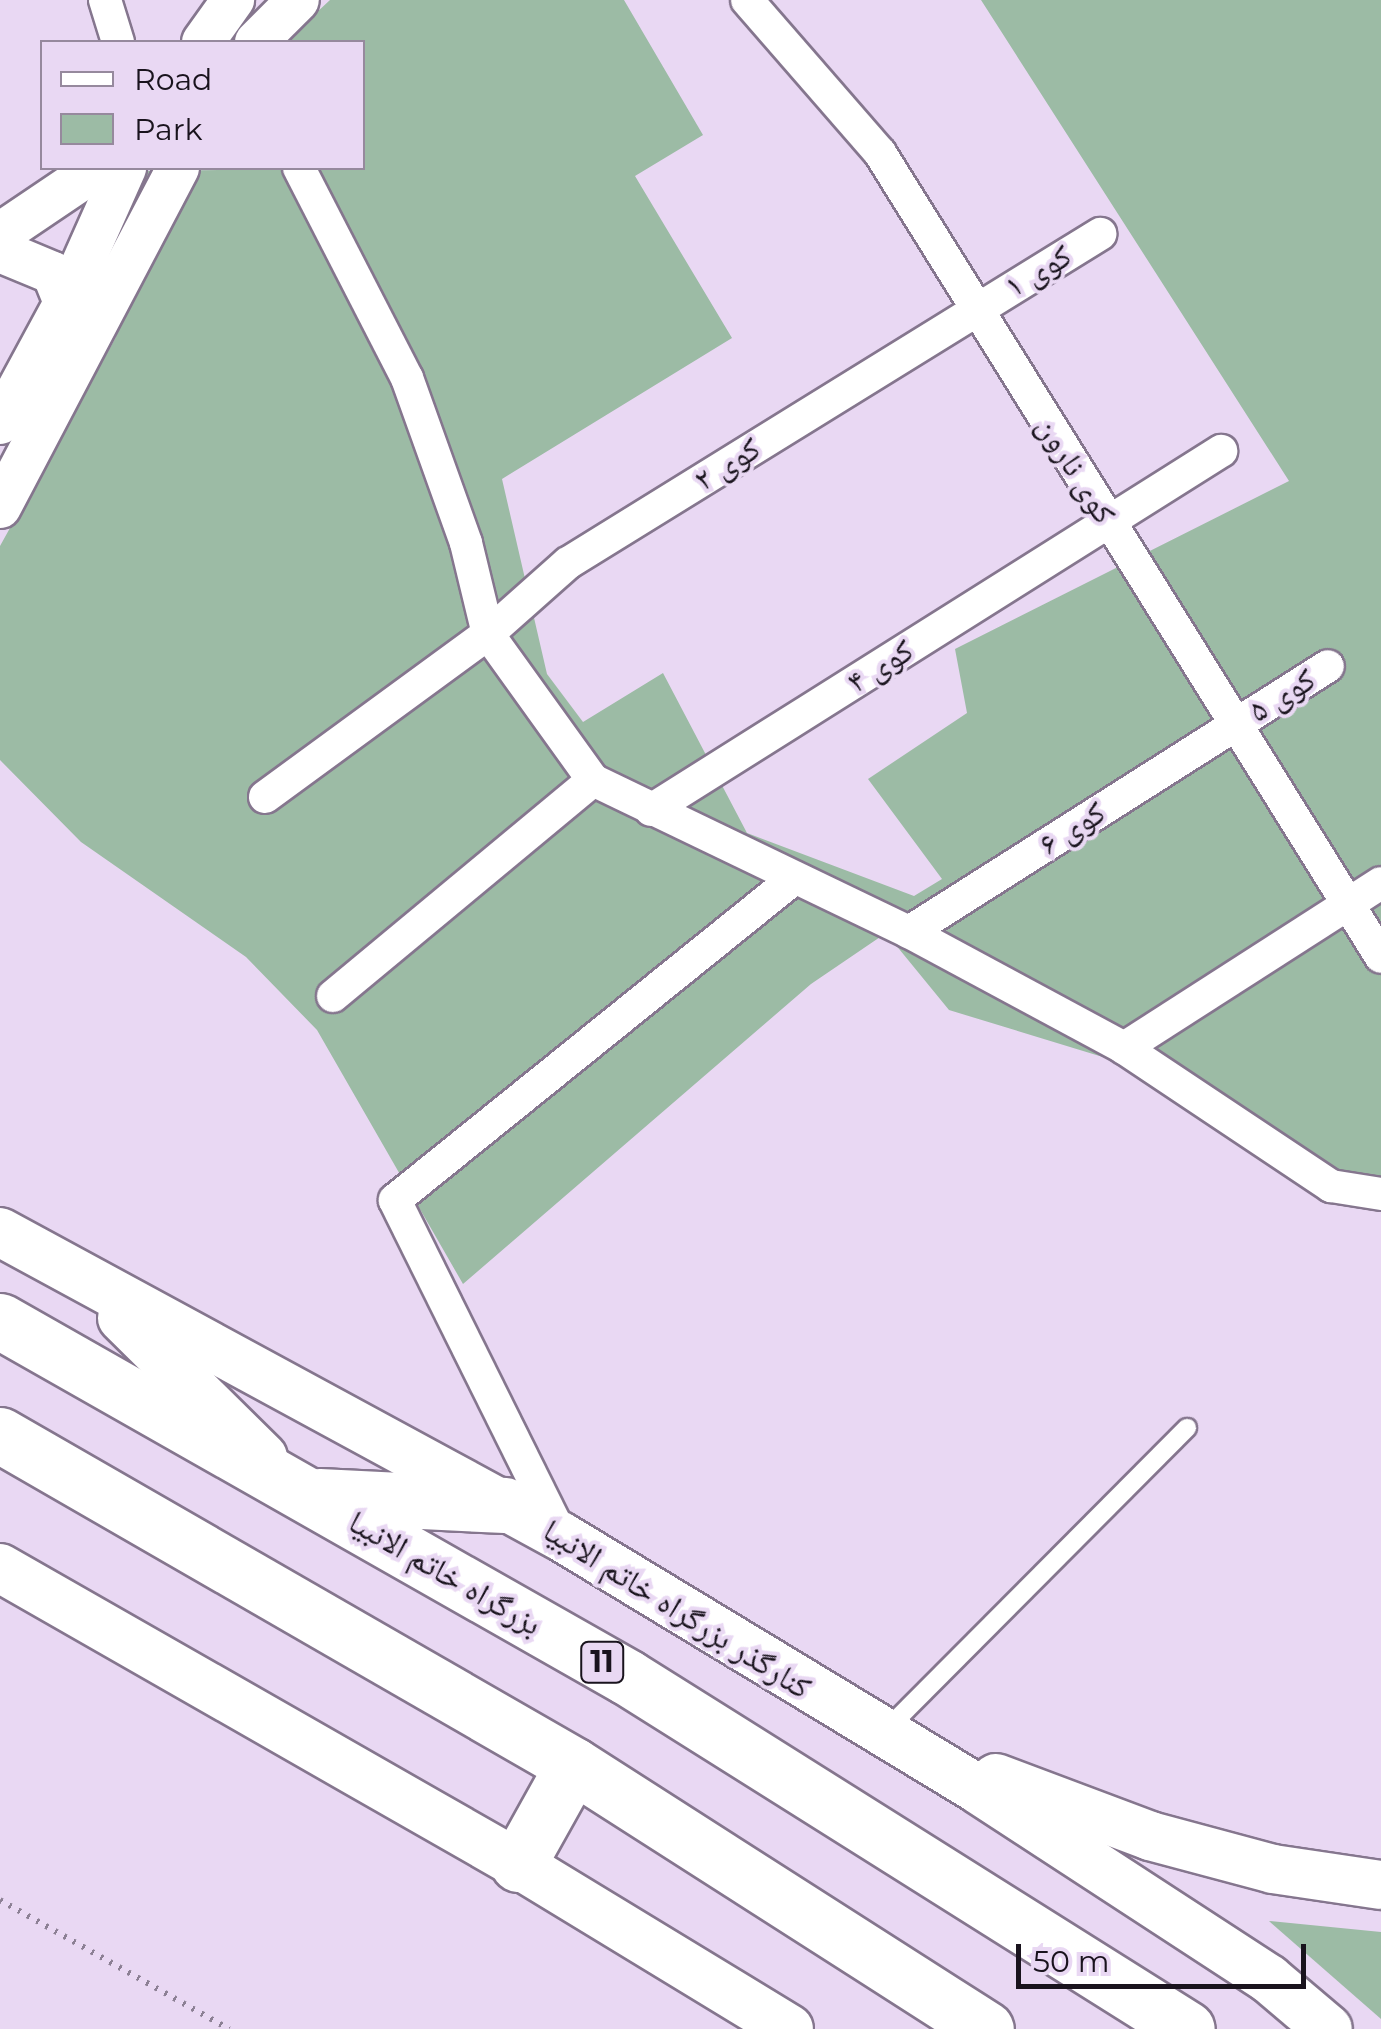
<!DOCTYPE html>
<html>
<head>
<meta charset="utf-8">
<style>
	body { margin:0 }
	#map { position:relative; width:1381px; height:2029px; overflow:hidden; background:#e9d8f3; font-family:Montserrat,"Noto Naskh Arabic",sans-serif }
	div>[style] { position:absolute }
	.green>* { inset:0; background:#9cbba5 }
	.path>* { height:6px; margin-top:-3px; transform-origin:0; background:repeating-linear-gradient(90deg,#8c8094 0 2.5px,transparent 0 10.5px) }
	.roads { filter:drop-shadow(2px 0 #85768e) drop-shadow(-2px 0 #85768e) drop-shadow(0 2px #85768e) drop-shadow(0 -2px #85768e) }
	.service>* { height:18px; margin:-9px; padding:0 9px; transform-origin:9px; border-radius:9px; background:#fff }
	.minor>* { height:32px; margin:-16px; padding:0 16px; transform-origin:16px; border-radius:16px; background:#fff }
	.tertiary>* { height:42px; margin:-21px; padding:0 21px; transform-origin:21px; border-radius:21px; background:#fff }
	.secondary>* { height:48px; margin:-24px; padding:0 24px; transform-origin:24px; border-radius:24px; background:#fff }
	.trunk>* { height:55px; margin:-27.5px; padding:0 27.5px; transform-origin:27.5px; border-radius:27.5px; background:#fff }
	span { translate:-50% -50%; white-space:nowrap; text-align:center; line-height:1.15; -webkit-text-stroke:8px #e9d8f3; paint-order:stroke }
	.shield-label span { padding:2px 8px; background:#e9d8f3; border:2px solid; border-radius:8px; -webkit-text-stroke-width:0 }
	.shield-label { font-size:30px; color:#19131d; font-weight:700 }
	.street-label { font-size:32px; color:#19131d }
	.legend { position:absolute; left:40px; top:40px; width:325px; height:130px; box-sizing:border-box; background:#e9d8f3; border:2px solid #96899d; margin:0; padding:12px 18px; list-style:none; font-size:30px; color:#19131d }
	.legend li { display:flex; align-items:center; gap:20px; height:50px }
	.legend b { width:50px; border:2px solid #96899d }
	.scale { position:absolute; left:1016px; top:1944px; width:290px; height:45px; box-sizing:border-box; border:5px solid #19131d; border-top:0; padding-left:12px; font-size:30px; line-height:35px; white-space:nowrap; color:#19131d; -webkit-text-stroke:8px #e9d8f3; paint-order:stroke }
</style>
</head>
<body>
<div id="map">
	<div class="green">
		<div style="clip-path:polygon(330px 0,624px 0,703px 135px,635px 176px,732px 338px,502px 479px,547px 674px,583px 722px,663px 673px,747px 833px,914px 896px,942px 879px,868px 779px,967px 713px,955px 649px,1289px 481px,981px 0,1381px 0,1381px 1212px,1321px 1191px,1129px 1065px,949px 1010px,886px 933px,811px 984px,463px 1284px,317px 1030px,246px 957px,81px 842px,0 760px,0 546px,116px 337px,127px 218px,144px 171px,362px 168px,362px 42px,285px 42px)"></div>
		<div style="clip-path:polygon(1269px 1921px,1381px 1932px,1381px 2019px)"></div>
	</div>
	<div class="path">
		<div style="left:0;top:1900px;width:263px;rotate:29.4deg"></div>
	</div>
	<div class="roads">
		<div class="service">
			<div style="left:885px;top:1731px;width:428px;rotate:-45.1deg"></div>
		</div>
		<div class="minor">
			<div style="left:105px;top:0;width:44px;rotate:72.8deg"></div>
			<div style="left:747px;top:0;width:203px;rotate:49deg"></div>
			<div style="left:880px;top:153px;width:947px;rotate:58.07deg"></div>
			<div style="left:299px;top:168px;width:236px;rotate:62.8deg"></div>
			<div style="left:407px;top:378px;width:175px;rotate:70.3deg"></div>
			<div style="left:466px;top:543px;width:94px;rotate:76.4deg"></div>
			<div style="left:488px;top:634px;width:180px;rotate:54.3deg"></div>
			<div style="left:593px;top:780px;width:351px;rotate:25.7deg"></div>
			<div style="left:909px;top:932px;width:244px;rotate:28.3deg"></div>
			<div style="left:1124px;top:1048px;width:249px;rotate:33.7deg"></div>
			<div style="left:1331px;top:1186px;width:51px;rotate:9.1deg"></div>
			<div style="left:265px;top:797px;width:276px;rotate:-36.2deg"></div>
			<div style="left:488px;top:634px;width:107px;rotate:-41.6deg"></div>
			<div style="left:568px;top:563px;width:626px;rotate:-31.73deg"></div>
			<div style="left:651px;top:810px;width:674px;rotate:-32.2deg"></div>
			<div style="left:909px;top:932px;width:496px;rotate:-32.4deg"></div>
			<div style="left:333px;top:996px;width:338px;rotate:-39.7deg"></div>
			<div style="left:1124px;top:1048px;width:305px;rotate:-32.7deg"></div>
			<div style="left:562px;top:1537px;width:376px;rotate:-116.4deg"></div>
			<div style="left:395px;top:1200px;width:510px;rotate:-38.87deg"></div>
		</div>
		<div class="tertiary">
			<div style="left:203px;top:42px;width:52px;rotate:-54.5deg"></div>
			<div style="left:256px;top:42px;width:59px;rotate:-45deg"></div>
			<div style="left:0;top:234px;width:118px;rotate:-34deg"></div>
			<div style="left:0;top:251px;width:57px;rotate:22.5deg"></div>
			<div style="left:53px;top:273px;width:32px;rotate:68deg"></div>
			<div style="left:0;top:423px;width:136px;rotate:-61.6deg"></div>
			<div style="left:65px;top:303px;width:148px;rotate:-66deg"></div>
			<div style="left:0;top:507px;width:383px;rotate:-62.3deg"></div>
		</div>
		<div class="secondary">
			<div style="left:0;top:1232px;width:639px;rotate:28.49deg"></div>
			<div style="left:562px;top:1537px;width:488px;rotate:31.2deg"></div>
			<div style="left:979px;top:1790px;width:346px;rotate:33.1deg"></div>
			<div style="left:1269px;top:1979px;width:77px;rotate:40.3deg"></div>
			<div style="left:122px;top:1318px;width:198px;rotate:44.6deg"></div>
			<div style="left:0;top:1568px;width:597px;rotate:29.74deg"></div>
			<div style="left:518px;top:1864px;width:317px;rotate:31.3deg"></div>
			<div style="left:996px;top:1778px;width:165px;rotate:20.6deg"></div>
			<div style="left:1150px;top:1836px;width:127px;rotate:15deg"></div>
			<div style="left:1273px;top:1869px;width:109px;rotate:8.4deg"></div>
		</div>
		<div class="trunk">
			<div style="left:0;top:1321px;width:721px;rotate:29.59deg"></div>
			<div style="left:627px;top:1677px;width:661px;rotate:32.15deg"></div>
			<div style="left:0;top:1435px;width:661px;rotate:29.94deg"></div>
			<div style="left:573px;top:1765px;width:490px;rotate:32.6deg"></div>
			<div style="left:319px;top:1496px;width:186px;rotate:2.8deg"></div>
			<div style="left:518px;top:1864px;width:113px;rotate:-60.9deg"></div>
		</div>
	</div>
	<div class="shield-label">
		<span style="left:602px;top:1662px">11</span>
	</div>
	<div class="street-label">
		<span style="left:1038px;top:271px;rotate:-31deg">کوی ۱</span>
		<span style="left:727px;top:464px;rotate:-32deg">کوی ۲</span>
		<span style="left:1076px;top:470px;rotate:58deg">کوی نارون</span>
		<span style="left:880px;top:666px;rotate:-32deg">کوی ۴</span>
		<span style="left:1282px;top:695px;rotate:-32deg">کوی ۵</span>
		<span style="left:1072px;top:828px;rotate:-32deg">کوی ۶</span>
		<span style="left:445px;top:1573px;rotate:30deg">بزرگراه خاتم الانبیا</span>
		<span style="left:677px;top:1609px;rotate:32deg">کنارگذر بزرگراه خاتم الانبیا</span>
	</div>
	<ul class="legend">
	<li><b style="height:12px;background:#fff"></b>Road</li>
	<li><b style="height:28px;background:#9cbba5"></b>Park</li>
	</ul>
	<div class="scale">50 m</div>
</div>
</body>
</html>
